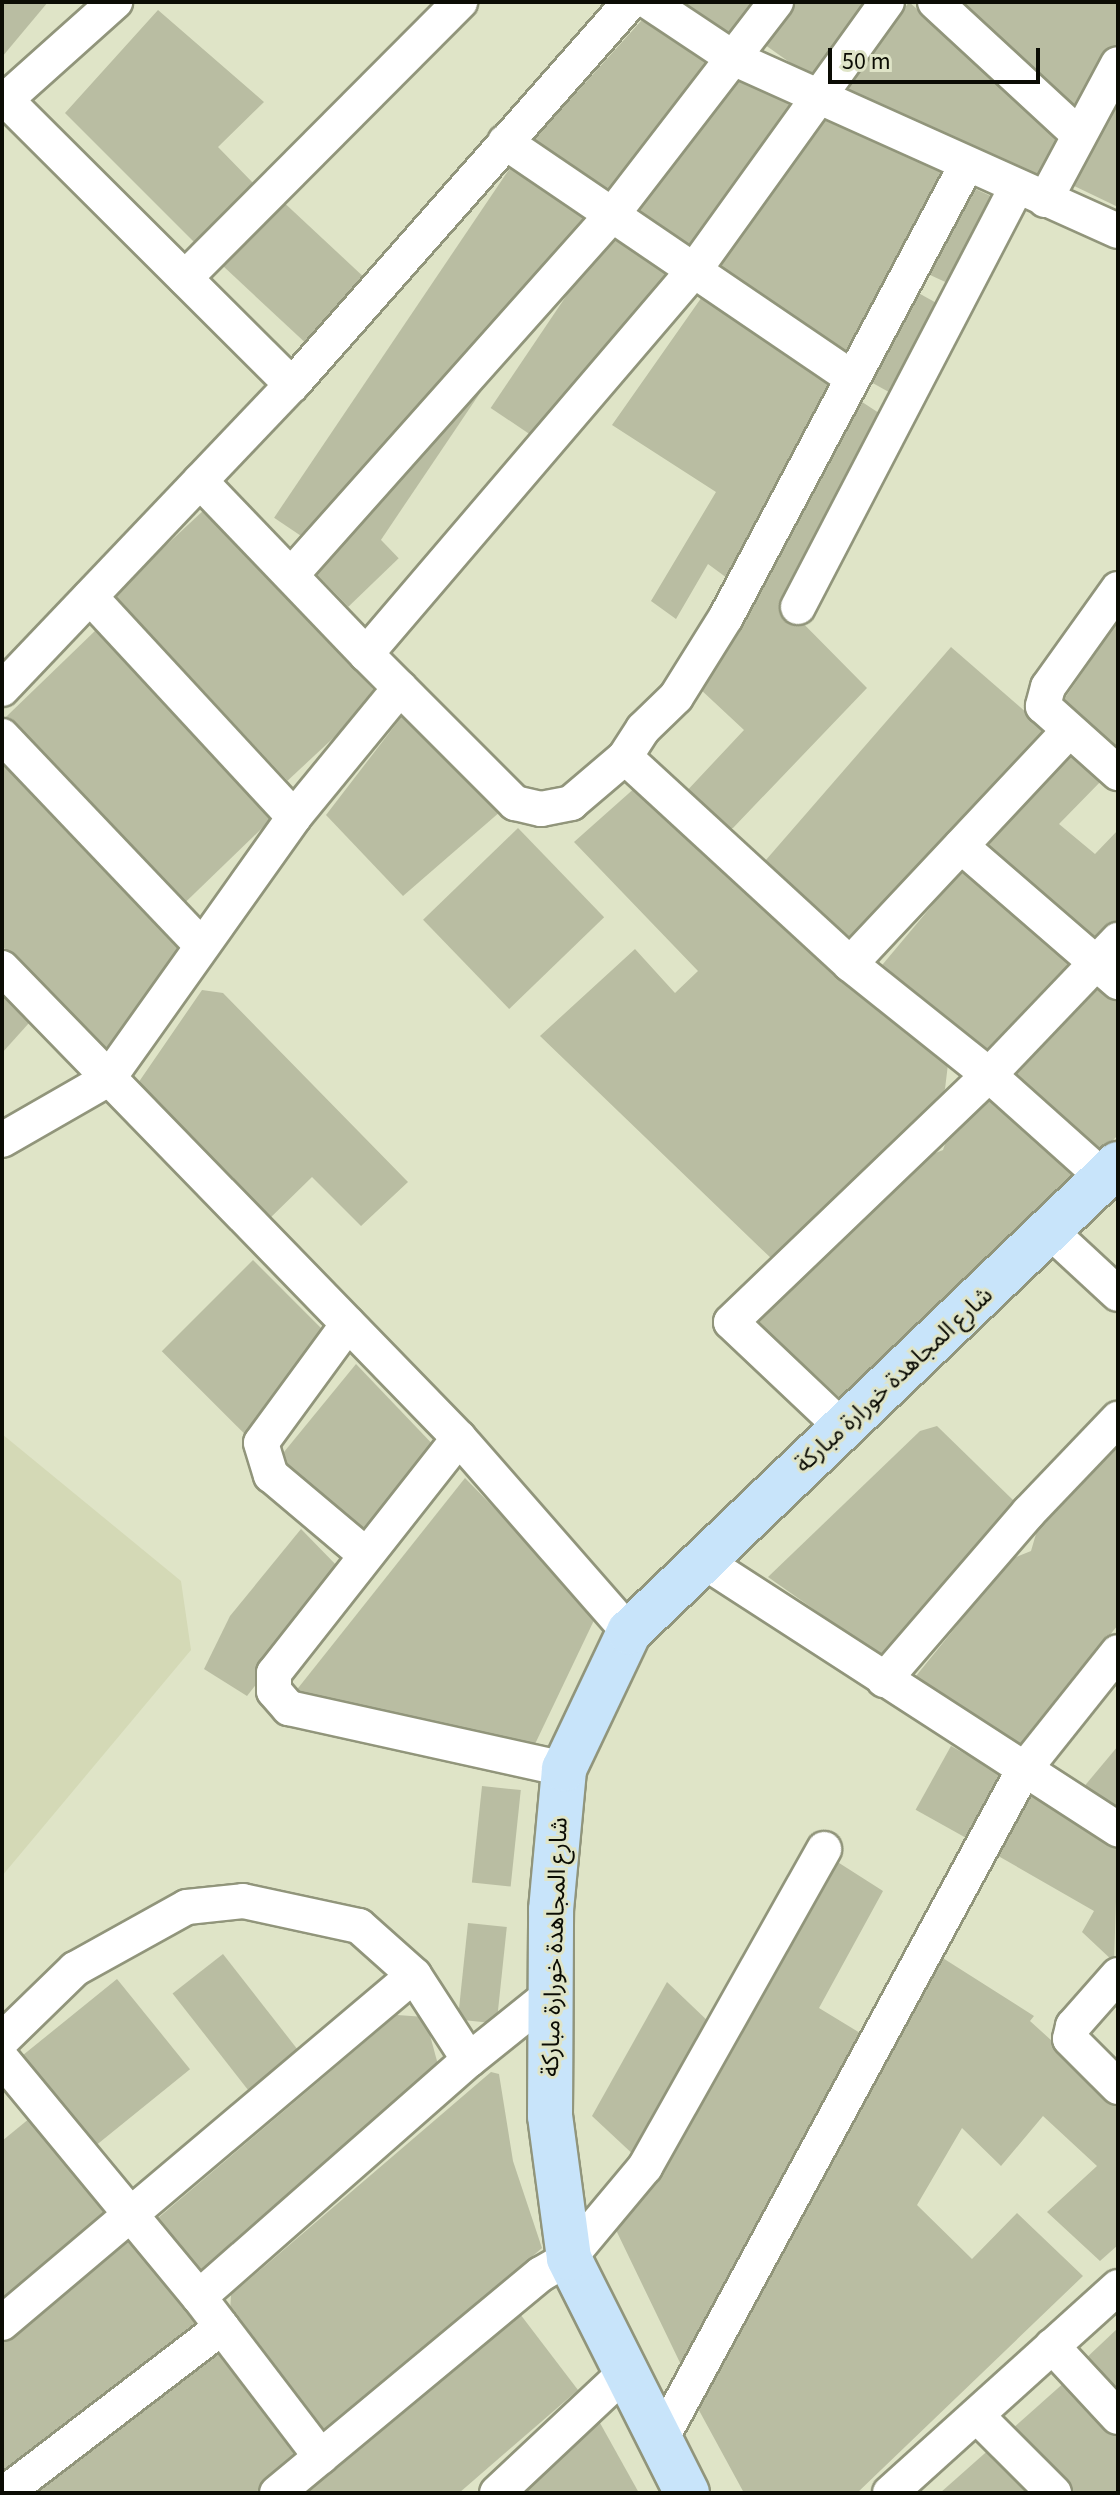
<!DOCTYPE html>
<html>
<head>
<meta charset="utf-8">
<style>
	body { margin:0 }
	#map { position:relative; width:1120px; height:2495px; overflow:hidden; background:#dfe4c7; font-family:"Source Sans 3","Noto Sans Arabic",sans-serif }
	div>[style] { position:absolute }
	.built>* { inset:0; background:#d4d9b6 }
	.building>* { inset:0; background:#b9bda2; transform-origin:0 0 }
	.roads { filter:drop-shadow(2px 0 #91957b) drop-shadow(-2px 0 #91957b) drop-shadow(0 2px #91957b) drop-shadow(0 -2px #91957b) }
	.street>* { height:34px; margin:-17px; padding:0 17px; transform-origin:17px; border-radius:17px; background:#fff }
	.secondary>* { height:44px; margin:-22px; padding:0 22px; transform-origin:22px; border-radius:22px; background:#c8e4fa }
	span { translate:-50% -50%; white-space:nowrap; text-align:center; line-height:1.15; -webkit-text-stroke:6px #dfe4c7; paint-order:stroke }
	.street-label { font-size:24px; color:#0b0c04 }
	.frame { position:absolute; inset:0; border:4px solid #0b0c04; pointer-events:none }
	.scale { position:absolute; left:828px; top:48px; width:212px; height:36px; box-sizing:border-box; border:4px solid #0b0c04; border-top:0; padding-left:10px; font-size:24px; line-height:28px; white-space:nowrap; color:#0b0c04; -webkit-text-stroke:6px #dfe4c7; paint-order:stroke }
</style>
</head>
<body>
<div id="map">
	<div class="built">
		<div style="clip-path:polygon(2px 1434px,181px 1581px,191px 1650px,2px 1876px)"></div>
	</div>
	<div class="building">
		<div style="clip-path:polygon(2px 2px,48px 2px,2px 57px)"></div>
		<div style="clip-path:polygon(679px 2px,768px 2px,736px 43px)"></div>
		<div style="clip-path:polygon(787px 2px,872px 2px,816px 81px,758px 40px)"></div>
		<div style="clip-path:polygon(909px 2px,1064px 139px,1041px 179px,845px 91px)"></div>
		<div style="clip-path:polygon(955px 2px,1118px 2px,1118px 42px,1078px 114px)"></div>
		<div style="clip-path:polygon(158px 10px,264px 102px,218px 147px,255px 185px,196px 244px,65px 113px)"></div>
		<div style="clip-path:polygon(641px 21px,653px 23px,717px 68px,614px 201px,529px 145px)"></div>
		<div style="clip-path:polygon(729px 77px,796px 104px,689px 252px,627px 209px)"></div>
		<div style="clip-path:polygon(1118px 94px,1118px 207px,1068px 183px)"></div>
		<div style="clip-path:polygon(827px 117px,948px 175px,848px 361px,717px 271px)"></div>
		<div style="left:514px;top:162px;width:101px;height:429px;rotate:34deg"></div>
		<div style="left:969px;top:186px;width:31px;height:97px;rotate:25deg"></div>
		<div style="left:278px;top:197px;width:118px;height:88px;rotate:43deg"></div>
		<div style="left:612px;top:228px;width:73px;height:217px;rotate:34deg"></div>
		<div style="left:913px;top:290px;width:31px;height:101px;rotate:29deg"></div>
		<div style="clip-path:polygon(704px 294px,822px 373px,832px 389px,727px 578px,708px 564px,676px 619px,651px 601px,716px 492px,612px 425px)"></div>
		<div style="clip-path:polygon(856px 398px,882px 415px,782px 602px,867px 688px,733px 828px,719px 829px,683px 795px,744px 730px,699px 688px)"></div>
		<div style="left:205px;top:509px;width:255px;height:125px;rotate:47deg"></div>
		<div style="left:357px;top:515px;width:60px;height:70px;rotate:46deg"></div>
		<div style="clip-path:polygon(1118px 621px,1118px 755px,1060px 705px)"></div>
		<div style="left:97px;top:629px;width:258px;height:127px;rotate:46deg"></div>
		<div style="left:951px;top:647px;width:125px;height:291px;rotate:41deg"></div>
		<div style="clip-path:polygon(406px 711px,501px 811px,403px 896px,326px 815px)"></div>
		<div style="clip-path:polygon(1074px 751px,1104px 778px,1059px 824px,1095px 854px,1118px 830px,1118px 922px,1096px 946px,983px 849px)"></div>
		<div style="clip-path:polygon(2px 763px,180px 949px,105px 1053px,2px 946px)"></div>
		<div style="clip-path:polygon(637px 786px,766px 908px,948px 1064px,945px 1089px,934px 1106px,774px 1261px,540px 1036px,635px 949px,675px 993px,698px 971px,574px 842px)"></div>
		<div style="left:518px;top:828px;width:124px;height:132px;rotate:46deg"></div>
		<div style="left:966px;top:865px;width:148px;height:136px;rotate:40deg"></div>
		<div style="clip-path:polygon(1099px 978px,1118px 996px,1118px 1135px,1096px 1158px,1007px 1077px)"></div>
		<div style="clip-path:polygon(202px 990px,223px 993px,408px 1182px,361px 1226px,312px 1177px,265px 1223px,134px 1089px)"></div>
		<div style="clip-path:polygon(2px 994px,29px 1023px,2px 1053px)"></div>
		<div style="clip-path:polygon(988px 1096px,1081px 1179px,853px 1410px,754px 1318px,920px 1159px,943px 1150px,949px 1132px)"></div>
		<div style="left:253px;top:1260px;width:119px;height:129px;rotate:45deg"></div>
		<div style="clip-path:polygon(356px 1364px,440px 1452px,363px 1549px,275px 1463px)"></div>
		<div style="clip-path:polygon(937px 1426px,1014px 1501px,880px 1656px,768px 1577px,920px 1431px)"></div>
		<div style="clip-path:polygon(1118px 1444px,1118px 1625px,1017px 1749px,916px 1676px,1011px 1559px,1031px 1551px,1038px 1527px)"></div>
		<div style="clip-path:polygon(465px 1478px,597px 1614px,535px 1744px,520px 1757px,291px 1697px)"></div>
		<div style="clip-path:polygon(301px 1529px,343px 1572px,247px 1696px,204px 1669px,230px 1616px)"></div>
		<div style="left:951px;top:1746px;width:63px;height:73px;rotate:29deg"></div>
		<div style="clip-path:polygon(1118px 1746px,1118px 1818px,1077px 1795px)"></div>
		<div style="left:482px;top:1786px;width:39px;height:97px;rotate:6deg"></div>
		<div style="clip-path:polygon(1028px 1790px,1118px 1841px,1114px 1962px,1082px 1932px,1094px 1911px,993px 1853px)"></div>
		<div style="clip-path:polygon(836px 1861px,883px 1891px,819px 2008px,865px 2036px,684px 2371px,615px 2228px,685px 2132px)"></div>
		<div style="left:468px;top:1923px;width:39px;height:97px;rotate:6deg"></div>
		<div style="left:223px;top:1954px;width:129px;height:64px;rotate:52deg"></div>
		<div style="clip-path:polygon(938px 1955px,1034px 2016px,1030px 2021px,1118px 2101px,1118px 2245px,1100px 2261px,1047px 2212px,1097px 2166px,1043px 2116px,1001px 2166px,962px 2128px,917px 2205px,972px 2259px,1017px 2213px,1083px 2276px,857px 2493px,744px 2493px,695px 2403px)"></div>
		<div style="left:117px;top:1979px;width:116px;height:124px;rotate:51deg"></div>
		<div style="clip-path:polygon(667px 1982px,711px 2024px,637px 2158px,592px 2116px)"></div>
		<div style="clip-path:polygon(397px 2015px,425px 2017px,440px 2072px,202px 2271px,158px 2218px)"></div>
		<div style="clip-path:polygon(491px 2072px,499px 2074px,513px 2161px,542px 2248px,325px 2437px,230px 2312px,231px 2295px)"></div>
		<div style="clip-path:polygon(30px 2118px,109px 2216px,2px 2302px,2px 2141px)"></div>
		<div style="clip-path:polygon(132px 2237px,197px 2324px,2px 2480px,2px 2340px)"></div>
		<div style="clip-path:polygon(517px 2310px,578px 2390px,459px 2493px,301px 2493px)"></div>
		<div style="clip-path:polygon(1118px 2328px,1118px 2400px,1082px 2362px)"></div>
		<div style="clip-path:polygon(222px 2345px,299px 2457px,255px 2493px,35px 2493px)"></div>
		<div style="clip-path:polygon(1066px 2381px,1118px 2437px,1118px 2493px,1072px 2493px,1012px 2429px)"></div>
		<div style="clip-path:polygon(595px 2414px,639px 2493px,504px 2493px)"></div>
		<div style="clip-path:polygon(993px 2446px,1037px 2493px,940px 2493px)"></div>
	</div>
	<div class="roads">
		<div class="street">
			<div style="left:649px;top:2px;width:101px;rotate:33.7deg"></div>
			<div style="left:733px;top:58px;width:422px;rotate:24.2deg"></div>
			<div style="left:935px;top:2px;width:196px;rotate:42.7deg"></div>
			<div style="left:5px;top:99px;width:405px;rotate:44.9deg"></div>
			<div style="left:2px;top:103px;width:152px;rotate:-41.8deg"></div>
			<div style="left:505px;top:142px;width:420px;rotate:34.2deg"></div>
			<div style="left:967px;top:164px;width:513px;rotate:118.01deg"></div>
			<div style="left:726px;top:617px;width:94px;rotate:122deg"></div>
			<div style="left:676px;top:697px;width:46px;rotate:135.9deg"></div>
			<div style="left:643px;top:729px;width:33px;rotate:123deg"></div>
			<div style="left:625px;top:757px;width:306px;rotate:42.6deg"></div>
			<div style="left:850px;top:964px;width:178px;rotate:38.6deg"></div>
			<div style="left:989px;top:1075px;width:154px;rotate:41.8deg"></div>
			<div style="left:1045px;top:200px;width:154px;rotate:-61.8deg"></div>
			<div style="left:185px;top:278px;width:390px;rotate:-45.1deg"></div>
			<div style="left:200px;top:481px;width:240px;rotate:46.2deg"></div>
			<div style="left:366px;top:654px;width:506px;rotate:-49.48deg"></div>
			<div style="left:695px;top:269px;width:329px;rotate:-54.3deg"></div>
			<div style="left:293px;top:573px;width:480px;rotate:-48.3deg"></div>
			<div style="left:612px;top:215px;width:269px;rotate:-52.4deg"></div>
			<div style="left:1118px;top:589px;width:120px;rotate:125.5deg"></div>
			<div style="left:1048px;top:687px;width:20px;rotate:105deg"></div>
			<div style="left:1043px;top:706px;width:101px;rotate:41.8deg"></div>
			<div style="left:798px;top:607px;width:472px;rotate:-62.5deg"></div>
			<div style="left:366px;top:654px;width:211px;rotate:45deg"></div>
			<div style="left:515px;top:803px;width:27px;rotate:13deg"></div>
			<div style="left:541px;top:809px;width:31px;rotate:-11deg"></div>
			<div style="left:571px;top:803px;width:71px;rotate:-40.4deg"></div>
			<div style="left:2px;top:689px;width:420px;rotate:-46.4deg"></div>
			<div style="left:292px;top:385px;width:511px;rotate:-48.57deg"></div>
			<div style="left:2px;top:736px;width:287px;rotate:46.4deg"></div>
			<div style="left:294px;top:817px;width:167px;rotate:-50.6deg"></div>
			<div style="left:961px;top:846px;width:208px;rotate:40.9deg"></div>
			<div style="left:850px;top:964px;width:320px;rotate:-46.8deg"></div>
			<div style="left:2px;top:968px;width:656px;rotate:45.8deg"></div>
			<div style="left:459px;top:1438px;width:258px;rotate:48.8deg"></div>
			<div style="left:2px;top:1140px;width:122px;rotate:-29.9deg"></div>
			<div style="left:108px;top:1079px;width:321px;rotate:-54.6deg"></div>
			<div style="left:294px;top:817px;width:300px;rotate:-132.8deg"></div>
			<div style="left:1051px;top:1232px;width:91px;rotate:42.8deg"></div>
			<div style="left:348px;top:1324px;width:147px;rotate:126.2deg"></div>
			<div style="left:261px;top:1443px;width:34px;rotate:73deg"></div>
			<div style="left:271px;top:1475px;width:124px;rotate:40.1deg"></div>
			<div style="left:843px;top:1428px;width:154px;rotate:-136.6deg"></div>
			<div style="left:731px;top:1322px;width:357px;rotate:-43.8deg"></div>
			<div style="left:989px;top:1075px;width:187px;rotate:-46.3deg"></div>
			<div style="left:459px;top:1438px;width:299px;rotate:128.2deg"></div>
			<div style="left:274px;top:1673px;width:18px;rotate:90deg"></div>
			<div style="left:274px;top:1691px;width:23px;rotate:49deg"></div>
			<div style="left:289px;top:1708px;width:282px;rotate:12.5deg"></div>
			<div style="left:700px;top:1559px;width:498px;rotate:32.9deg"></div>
			<div style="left:884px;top:1680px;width:222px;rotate:-49.2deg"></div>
			<div style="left:1029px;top:1512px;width:129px;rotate:-46.3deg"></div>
			<div style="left:1118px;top:1975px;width:68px;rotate:131.4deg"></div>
			<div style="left:1073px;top:2026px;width:13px;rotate:103deg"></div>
			<div style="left:1070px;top:2039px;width:68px;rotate:45deg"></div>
			<div style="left:2px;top:2040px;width:102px;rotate:-44.2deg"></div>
			<div style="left:75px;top:1969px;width:128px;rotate:-29deg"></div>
			<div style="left:187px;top:1907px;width:56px;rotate:-6.1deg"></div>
			<div style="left:243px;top:1901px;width:119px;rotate:12.2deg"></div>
			<div style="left:359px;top:1926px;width:74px;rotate:41.7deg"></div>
			<div style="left:2px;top:2059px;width:309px;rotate:50.4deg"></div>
			<div style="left:199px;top:2297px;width:201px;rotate:52.7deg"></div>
			<div style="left:199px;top:2297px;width:359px;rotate:-41.3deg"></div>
			<div style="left:469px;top:2060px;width:105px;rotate:-38.8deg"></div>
			<div style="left:2px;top:2323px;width:539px;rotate:-40.19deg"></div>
			<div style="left:414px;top:1975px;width:101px;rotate:57.1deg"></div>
			<div style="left:1052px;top:2346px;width:97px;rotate:47.1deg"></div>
			<div style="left:977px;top:2416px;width:109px;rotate:45deg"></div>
			<div style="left:660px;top:2441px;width:762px;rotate:-61.55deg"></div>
			<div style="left:1023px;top:1771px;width:152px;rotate:-51.4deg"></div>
			<div style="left:5px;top:2493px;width:273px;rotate:-37.4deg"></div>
			<div style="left:277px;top:2493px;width:343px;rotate:-39.7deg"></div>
			<div style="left:541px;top:2274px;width:32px;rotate:-30deg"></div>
			<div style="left:569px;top:2258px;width:119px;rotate:-50.1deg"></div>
			<div style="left:645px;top:2167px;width:365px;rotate:-60.6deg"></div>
			<div style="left:497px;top:2493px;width:177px;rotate:-43.2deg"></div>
			<div style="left:890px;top:2493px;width:307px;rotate:-42.1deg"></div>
		</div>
		<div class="secondary">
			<div style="left:687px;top:2493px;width:263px;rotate:-116.7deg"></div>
			<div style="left:569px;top:2258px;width:143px;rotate:-97.6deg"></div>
			<div style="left:550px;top:2116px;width:206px;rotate:-89.7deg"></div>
			<div style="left:551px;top:1910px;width:142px;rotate:-84.7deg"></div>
			<div style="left:564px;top:1769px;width:152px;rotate:-64.6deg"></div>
			<div style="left:629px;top:1632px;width:677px;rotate:-43.74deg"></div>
		</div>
	</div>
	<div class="street-label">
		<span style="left:894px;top:1380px;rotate:-43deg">شارع المجاهدة خورارة مباركة</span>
		<span style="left:555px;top:1947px;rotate:-88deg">شارع المجاهدة خورارة مباركة</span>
	</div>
	<div class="frame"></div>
	<div class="scale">50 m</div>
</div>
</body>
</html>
